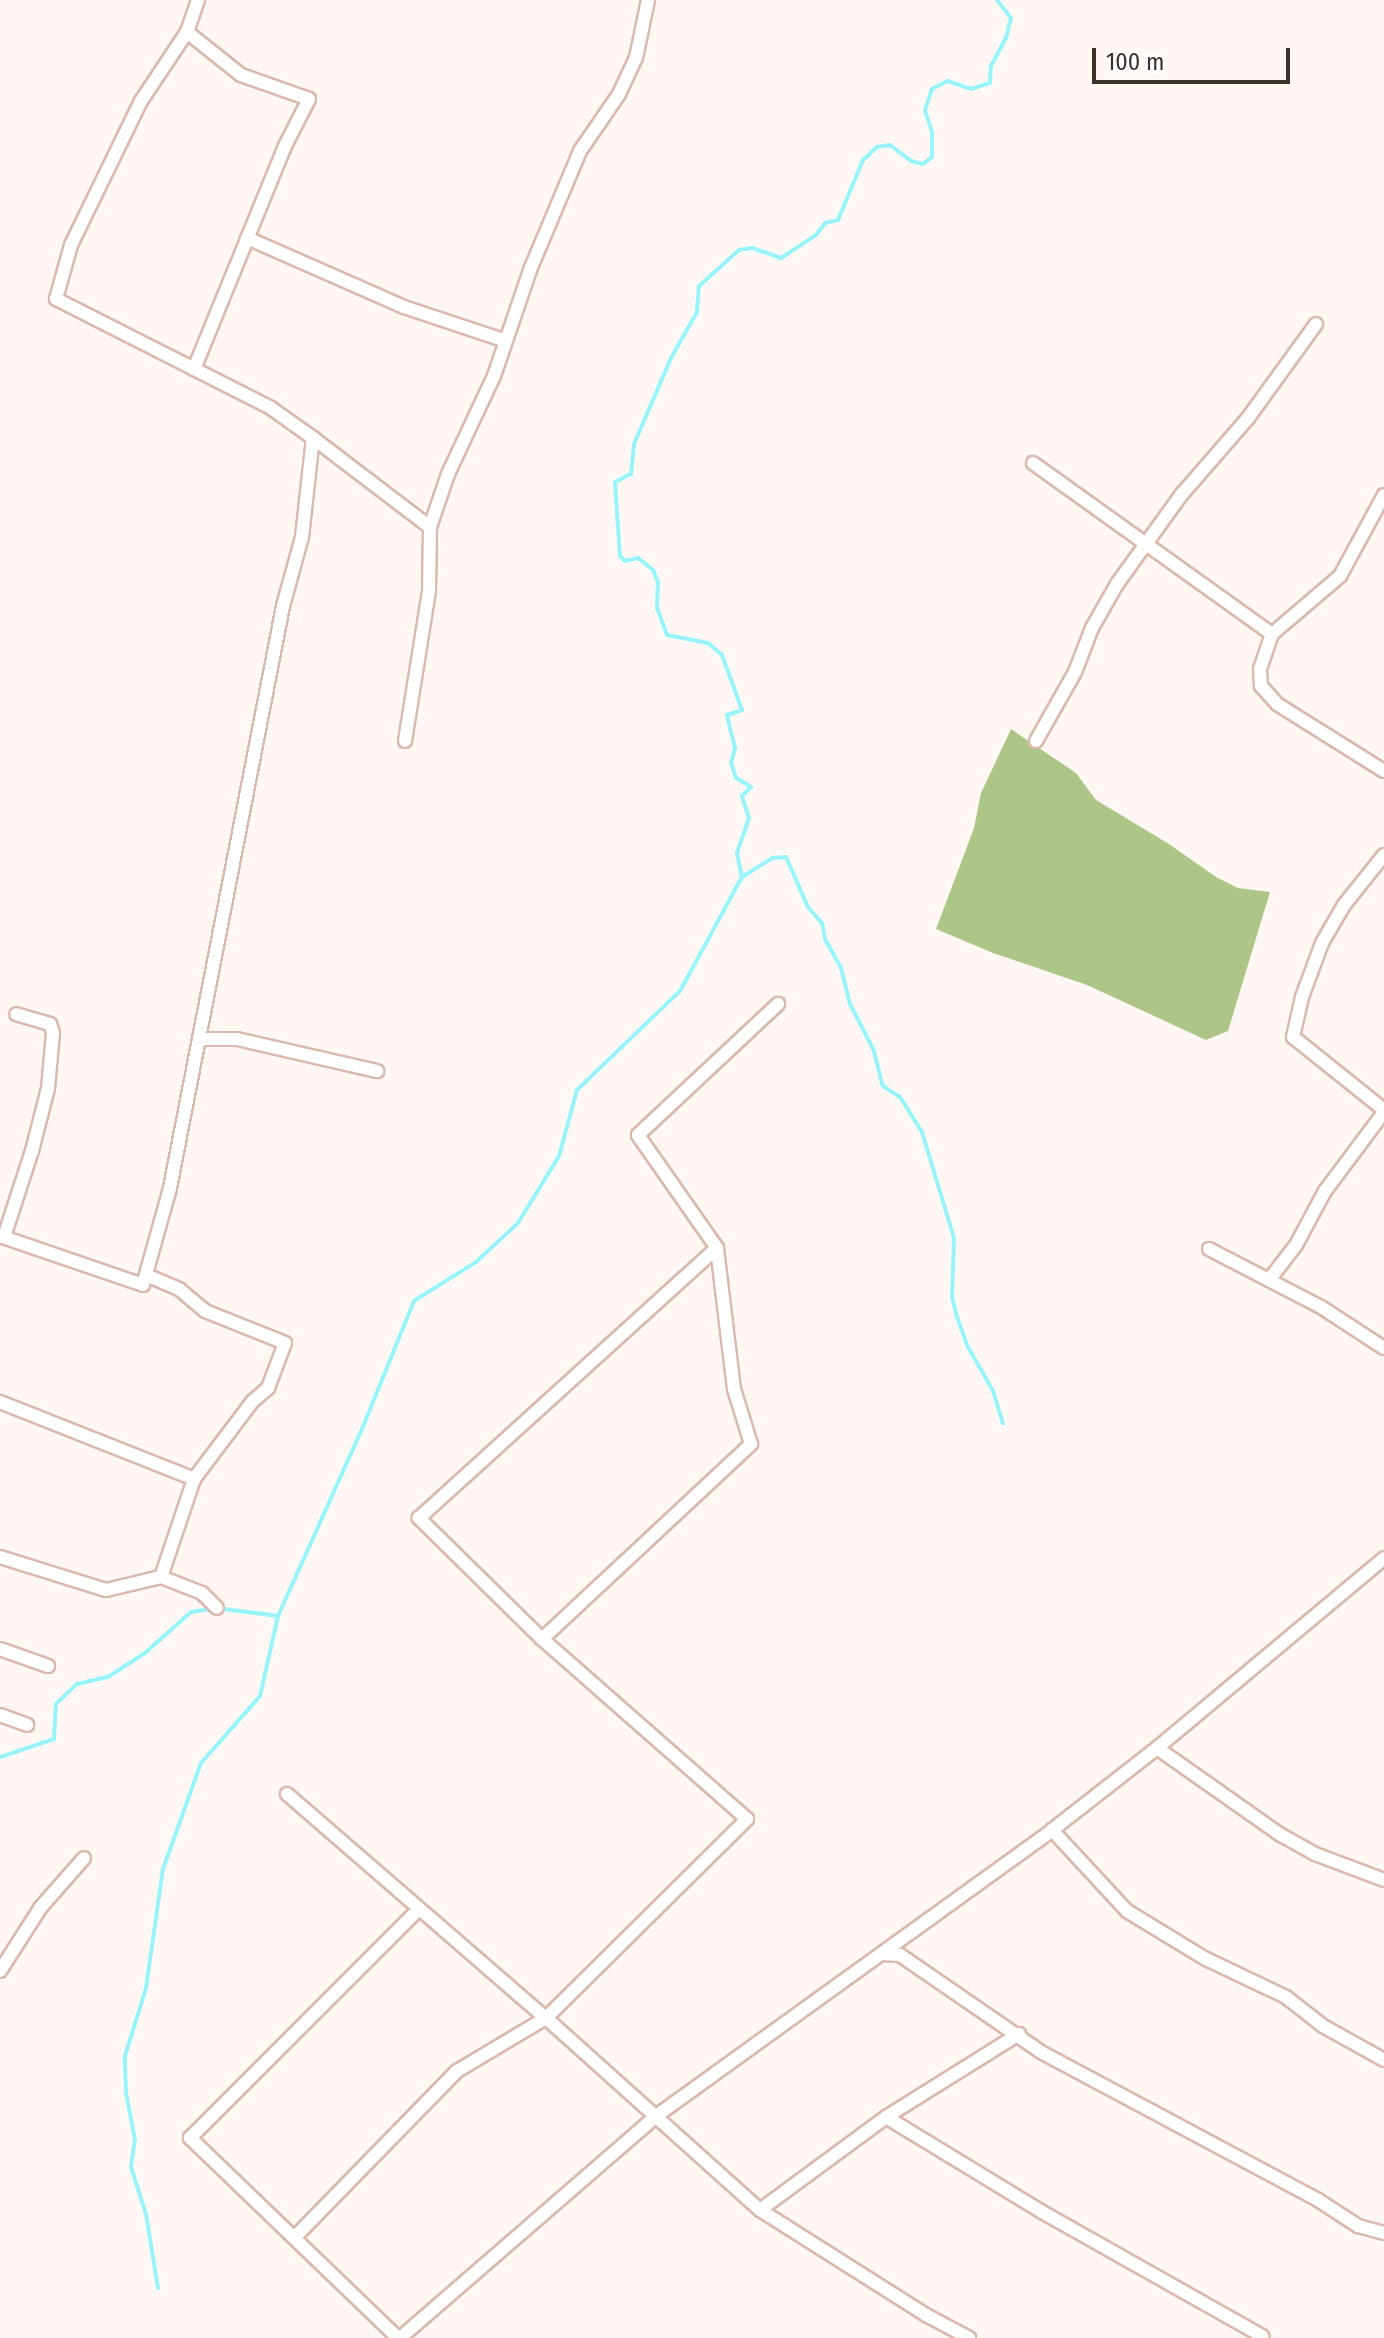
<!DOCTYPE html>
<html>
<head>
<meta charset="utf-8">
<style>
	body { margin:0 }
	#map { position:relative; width:1384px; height:2338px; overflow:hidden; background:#fef7f4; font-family:"Fira Sans Condensed",sans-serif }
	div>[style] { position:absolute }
	.forest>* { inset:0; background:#adc688 }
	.stream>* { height:4px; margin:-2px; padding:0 2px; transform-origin:2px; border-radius:2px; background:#97f4f9 }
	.roads { filter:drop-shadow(2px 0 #d9baac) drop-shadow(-2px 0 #d9baac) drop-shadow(0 2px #d9baac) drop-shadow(0 -2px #d9baac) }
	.street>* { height:12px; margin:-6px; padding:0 6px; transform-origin:6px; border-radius:6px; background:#fff }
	span { translate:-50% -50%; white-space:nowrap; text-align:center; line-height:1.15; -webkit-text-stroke:6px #fff; paint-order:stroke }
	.scale { position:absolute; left:1092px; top:48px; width:198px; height:36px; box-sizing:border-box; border:4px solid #3d312b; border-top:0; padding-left:10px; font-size:24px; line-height:28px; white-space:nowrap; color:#3d312b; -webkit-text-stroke:6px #fff; paint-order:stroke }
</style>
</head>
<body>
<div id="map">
	<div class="forest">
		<div style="clip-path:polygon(1011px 729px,1076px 773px,1096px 800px,1169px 844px,1216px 877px,1238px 888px,1270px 892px,1228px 1031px,1206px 1040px,1087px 985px,993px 953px,936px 929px,974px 828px,981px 793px)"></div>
	</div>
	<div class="stream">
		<div style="left:742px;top:877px;width:36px;rotate:-32deg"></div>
		<div style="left:772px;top:858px;width:14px;rotate:-4deg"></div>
		<div style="left:786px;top:857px;width:55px;rotate:66.3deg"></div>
		<div style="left:808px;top:907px;width:21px;rotate:49deg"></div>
		<div style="left:822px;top:923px;width:16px;rotate:79deg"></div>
		<div style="left:825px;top:939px;width:33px;rotate:61deg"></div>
		<div style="left:841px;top:968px;width:37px;rotate:76deg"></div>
		<div style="left:850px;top:1004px;width:53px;rotate:62.9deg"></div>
		<div style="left:874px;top:1051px;width:36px;rotate:76deg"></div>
		<div style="left:883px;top:1086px;width:20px;rotate:33deg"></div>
		<div style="left:900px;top:1097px;width:41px;rotate:57.8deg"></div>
		<div style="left:922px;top:1132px;width:111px;rotate:73.2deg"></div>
		<div style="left:954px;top:1238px;width:59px;rotate:91.9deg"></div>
		<div style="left:952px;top:1297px;width:21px;rotate:76deg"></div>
		<div style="left:957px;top:1317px;width:32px;rotate:70deg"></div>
		<div style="left:968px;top:1347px;width:51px;rotate:60.4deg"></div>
		<div style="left:993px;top:1391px;width:34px;rotate:73deg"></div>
		<div style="left:0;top:1757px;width:57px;rotate:-18.4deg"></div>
		<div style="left:54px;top:1739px;width:35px;rotate:-87deg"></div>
		<div style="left:56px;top:1704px;width:29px;rotate:-44deg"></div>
		<div style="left:77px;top:1684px;width:32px;rotate:-13deg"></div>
		<div style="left:108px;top:1677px;width:44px;rotate:-33deg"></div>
		<div style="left:145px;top:1653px;width:62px;rotate:-41.7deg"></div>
		<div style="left:191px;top:1612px;width:26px;rotate:-9deg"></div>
		<div style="left:217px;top:1608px;width:62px;rotate:7.5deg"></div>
		<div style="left:158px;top:2288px;width:75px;rotate:-99.2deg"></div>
		<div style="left:146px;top:2214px;width:49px;rotate:-107.7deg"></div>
		<div style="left:131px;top:2167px;width:27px;rotate:-82deg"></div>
		<div style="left:135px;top:2140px;width:48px;rotate:-100.8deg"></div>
		<div style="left:126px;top:2093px;width:37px;rotate:-92deg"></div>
		<div style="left:125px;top:2056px;width:71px;rotate:-72.8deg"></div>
		<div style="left:146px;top:1988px;width:120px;rotate:-81.9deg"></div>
		<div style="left:163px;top:1869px;width:113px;rotate:-70.3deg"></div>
		<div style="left:201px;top:1763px;width:89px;rotate:-48.6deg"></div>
		<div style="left:260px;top:1696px;width:82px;rotate:-77.3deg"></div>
		<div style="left:278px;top:1616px;width:205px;rotate:-65.8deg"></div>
		<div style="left:362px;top:1429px;width:138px;rotate:-67.9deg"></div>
		<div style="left:414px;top:1301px;width:73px;rotate:-32.2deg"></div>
		<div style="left:476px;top:1262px;width:57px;rotate:-42.9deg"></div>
		<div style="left:518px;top:1223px;width:79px;rotate:-58.5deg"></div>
		<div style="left:559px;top:1156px;width:68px;rotate:-74.7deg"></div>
		<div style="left:577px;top:1090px;width:143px;rotate:-43.9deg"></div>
		<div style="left:680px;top:991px;width:130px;rotate:-61.5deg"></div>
		<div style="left:742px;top:877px;width:25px;rotate:-102deg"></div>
		<div style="left:737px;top:853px;width:37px;rotate:-71deg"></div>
		<div style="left:749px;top:818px;width:23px;rotate:-108deg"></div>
		<div style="left:742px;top:796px;width:13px;rotate:-45deg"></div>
		<div style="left:751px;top:787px;width:17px;rotate:-149deg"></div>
		<div style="left:736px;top:778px;width:16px;rotate:-108deg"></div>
		<div style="left:731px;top:763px;width:16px;rotate:-75deg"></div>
		<div style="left:735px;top:748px;width:34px;rotate:-104deg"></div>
		<div style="left:727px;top:715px;width:16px;rotate:-18deg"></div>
		<div style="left:742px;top:710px;width:59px;rotate:-110deg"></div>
		<div style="left:722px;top:655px;width:18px;rotate:-139deg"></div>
		<div style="left:708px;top:643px;width:42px;rotate:-169deg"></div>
		<div style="left:667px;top:635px;width:29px;rotate:-110deg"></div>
		<div style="left:657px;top:608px;width:26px;rotate:-88deg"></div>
		<div style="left:658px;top:582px;width:13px;rotate:-113deg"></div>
		<div style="left:653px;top:570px;width:19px;rotate:-141deg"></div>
		<div style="left:638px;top:558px;width:13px;rotate:167deg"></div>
		<div style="left:625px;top:561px;width:7px;rotate:-135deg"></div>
		<div style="left:620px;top:556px;width:74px;rotate:-93.9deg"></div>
		<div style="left:615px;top:482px;width:18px;rotate:-27deg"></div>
		<div style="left:631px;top:474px;width:30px;rotate:-84deg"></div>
		<div style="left:634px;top:444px;width:94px;rotate:-66.7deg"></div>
		<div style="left:671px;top:358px;width:53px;rotate:-60.5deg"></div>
		<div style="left:697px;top:312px;width:26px;rotate:-86deg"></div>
		<div style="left:699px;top:286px;width:54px;rotate:-42deg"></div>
		<div style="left:739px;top:250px;width:13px;rotate:-9deg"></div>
		<div style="left:752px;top:248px;width:31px;rotate:19deg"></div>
		<div style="left:781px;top:258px;width:42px;rotate:-33.3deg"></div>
		<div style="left:816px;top:235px;width:15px;rotate:-53deg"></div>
		<div style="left:825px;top:223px;width:13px;rotate:-13deg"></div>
		<div style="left:838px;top:220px;width:65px;rotate:-67.4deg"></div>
		<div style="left:863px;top:160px;width:19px;rotate:-43deg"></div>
		<div style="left:877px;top:147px;width:13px;rotate:-9deg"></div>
		<div style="left:890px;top:145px;width:26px;rotate:37deg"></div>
		<div style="left:911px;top:161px;width:12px;rotate:14deg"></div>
		<div style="left:923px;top:164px;width:11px;rotate:-38deg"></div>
		<div style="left:932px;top:157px;width:25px;rotate:-90deg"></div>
		<div style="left:932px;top:132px;width:23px;rotate:-108deg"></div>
		<div style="left:925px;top:110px;width:22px;rotate:-72deg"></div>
		<div style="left:932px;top:89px;width:18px;rotate:-27deg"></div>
		<div style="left:948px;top:81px;width:24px;rotate:19deg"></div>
		<div style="left:971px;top:89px;width:20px;rotate:-18deg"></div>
		<div style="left:990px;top:83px;width:17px;rotate:-87deg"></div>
		<div style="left:991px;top:66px;width:32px;rotate:-62deg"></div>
		<div style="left:1006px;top:38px;width:21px;rotate:-76deg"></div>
		<div style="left:1011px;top:18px;width:23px;rotate:-128deg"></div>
	</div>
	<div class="roads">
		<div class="street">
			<div style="left:187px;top:32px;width:69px;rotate:38.5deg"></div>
			<div style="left:241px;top:75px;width:72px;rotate:19.4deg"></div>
			<div style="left:309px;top:99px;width:53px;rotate:117.1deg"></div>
			<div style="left:285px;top:146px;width:241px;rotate:112.2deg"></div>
			<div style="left:247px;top:238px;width:171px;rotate:23.7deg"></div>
			<div style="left:404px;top:307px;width:104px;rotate:18.4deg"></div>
			<div style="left:313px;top:438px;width:147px;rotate:37.3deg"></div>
			<div style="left:1033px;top:463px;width:294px;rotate:35.6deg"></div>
			<div style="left:1384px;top:495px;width:92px;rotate:118.5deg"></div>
			<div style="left:1340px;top:576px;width:89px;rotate:139.5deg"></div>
			<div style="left:1272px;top:634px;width:37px;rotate:109deg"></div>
			<div style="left:1260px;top:669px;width:17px;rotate:87deg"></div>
			<div style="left:1261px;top:686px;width:24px;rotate:48deg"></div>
			<div style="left:1277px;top:704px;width:126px;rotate:32.1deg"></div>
			<div style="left:405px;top:741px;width:152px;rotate:-80.9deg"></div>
			<div style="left:429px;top:591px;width:64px;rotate:-89.1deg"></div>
			<div style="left:430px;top:527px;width:56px;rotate:-71.2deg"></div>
			<div style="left:448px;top:474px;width:108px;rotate:-64.9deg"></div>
			<div style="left:494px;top:376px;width:112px;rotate:-71.2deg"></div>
			<div style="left:530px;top:270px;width:129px;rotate:-67.2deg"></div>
			<div style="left:580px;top:151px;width:69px;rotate:-55.6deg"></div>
			<div style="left:619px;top:94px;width:40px;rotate:-65deg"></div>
			<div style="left:636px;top:58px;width:59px;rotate:-78.3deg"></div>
			<div style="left:1036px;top:741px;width:79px;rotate:-60.5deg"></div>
			<div style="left:1075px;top:672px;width:47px;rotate:-68.9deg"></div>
			<div style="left:1092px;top:628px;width:51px;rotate:-60.4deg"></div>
			<div style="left:1117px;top:584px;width:111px;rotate:-54.2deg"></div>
			<div style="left:1182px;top:494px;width:101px;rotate:-49deg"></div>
			<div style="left:1248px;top:418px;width:116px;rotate:-54.1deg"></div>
			<div style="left:1384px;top:855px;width:64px;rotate:128.7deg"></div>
			<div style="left:1344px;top:905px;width:44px;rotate:120.1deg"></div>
			<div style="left:1322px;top:943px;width:58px;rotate:110.3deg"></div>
			<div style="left:1302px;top:997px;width:41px;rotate:102.7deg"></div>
			<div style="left:1293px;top:1037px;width:117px;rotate:38.7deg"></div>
			<div style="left:200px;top:1039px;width:37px"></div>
			<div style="left:237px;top:1039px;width:144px;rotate:12.9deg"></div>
			<div style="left:0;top:1236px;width:151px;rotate:18.9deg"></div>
			<div style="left:143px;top:1285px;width:101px;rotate:-74.4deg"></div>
			<div style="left:170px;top:1188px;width:593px;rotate:-79.01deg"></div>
			<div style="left:283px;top:606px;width:72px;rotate:-74.6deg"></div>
			<div style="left:302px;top:537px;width:100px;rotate:-83.7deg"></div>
			<div style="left:313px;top:438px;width:52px;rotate:-144.5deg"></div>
			<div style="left:271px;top:408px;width:241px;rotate:-153.1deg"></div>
			<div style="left:56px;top:299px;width:56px;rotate:-74.5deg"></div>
			<div style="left:71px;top:245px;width:160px;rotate:-64.1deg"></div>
			<div style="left:141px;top:101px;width:83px;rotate:-56.3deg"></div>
			<div style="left:187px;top:32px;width:34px;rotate:-71deg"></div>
			<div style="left:4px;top:1237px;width:90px;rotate:-72deg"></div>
			<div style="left:32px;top:1151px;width:65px;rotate:-75.7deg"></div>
			<div style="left:48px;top:1088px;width:55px;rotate:-84.8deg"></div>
			<div style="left:53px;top:1033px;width:9px;rotate:-108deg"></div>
			<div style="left:50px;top:1024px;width:35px;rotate:-164deg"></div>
			<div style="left:1209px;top:1249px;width:126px;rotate:27.4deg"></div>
			<div style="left:1321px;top:1307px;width:75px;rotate:33.1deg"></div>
			<div style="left:146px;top:1275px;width:36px;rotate:23deg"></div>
			<div style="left:179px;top:1289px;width:34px;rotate:40deg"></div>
			<div style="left:205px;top:1311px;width:86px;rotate:21.8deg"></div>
			<div style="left:285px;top:1343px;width:48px;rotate:110.7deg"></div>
			<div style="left:268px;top:1388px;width:21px;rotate:139deg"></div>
			<div style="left:252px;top:1402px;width:96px;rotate:127deg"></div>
			<div style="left:194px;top:1479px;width:103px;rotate:108.6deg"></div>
			<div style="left:1269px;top:1280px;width:44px;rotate:-52.4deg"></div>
			<div style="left:1296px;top:1245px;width:61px;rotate:-61.8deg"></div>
			<div style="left:1325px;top:1191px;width:99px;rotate:-53.2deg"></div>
			<div style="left:0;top:1402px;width:209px;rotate:21.6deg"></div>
			<div style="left:0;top:1557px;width:111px;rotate:17.3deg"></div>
			<div style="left:106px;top:1590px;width:57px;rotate:-13.3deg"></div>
			<div style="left:161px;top:1577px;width:44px;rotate:21.3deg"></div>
			<div style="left:202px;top:1593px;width:21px;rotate:45deg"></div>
			<div style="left:542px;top:1639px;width:286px;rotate:-43deg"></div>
			<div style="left:751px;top:1444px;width:58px;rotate:-107.2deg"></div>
			<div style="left:734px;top:1389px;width:142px;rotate:-96.9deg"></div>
			<div style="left:717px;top:1248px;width:138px;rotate:-125deg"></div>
			<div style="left:638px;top:1135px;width:192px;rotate:-43.1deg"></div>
			<div style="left:0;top:1649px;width:51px;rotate:19.5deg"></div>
			<div style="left:0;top:1715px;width:29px;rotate:20deg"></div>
			<div style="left:1157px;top:1748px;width:151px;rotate:35.1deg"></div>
			<div style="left:1281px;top:1835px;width:39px;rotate:29deg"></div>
			<div style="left:1315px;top:1854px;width:74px;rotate:20.6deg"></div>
			<div style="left:287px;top:1794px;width:342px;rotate:40.9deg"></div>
			<div style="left:546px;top:2018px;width:288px;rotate:41.9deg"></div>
			<div style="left:760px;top:2210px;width:196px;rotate:32.3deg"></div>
			<div style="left:926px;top:2315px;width:49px;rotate:28.1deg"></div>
			<div style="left:1052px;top:1830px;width:110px;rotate:47.2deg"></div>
			<div style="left:1127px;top:1911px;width:92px;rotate:31.3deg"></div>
			<div style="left:1206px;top:1959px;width:89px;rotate:25.4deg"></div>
			<div style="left:1286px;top:1997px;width:47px;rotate:38.1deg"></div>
			<div style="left:1323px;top:2026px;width:70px;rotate:29.1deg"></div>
			<div style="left:883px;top:1954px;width:17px;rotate:3deg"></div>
			<div style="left:900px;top:1955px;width:171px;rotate:34.5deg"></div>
			<div style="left:1041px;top:2052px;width:314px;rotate:28.1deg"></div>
			<div style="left:1318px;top:2200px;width:48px;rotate:33deg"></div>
			<div style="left:1358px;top:2226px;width:27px;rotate:15deg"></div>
			<div style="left:0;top:1971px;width:76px;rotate:-57.4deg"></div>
			<div style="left:41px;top:1907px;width:65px;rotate:-48.7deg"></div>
			<div style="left:886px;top:2117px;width:183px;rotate:31.3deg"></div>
			<div style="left:1042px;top:2212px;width:253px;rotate:29.4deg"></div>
			<div style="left:760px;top:2210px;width:157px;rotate:-36.4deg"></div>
			<div style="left:886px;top:2117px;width:157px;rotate:-32deg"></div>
			<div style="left:294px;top:2238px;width:233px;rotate:-45.7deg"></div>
			<div style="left:457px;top:2071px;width:104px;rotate:-30.8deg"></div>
			<div style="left:546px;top:2018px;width:283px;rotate:-44.7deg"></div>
			<div style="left:747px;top:1819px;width:273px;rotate:-138.7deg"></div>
			<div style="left:542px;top:1639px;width:173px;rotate:-135.5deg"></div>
			<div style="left:419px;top:1518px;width:402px;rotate:-42.2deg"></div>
			<div style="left:398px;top:2338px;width:289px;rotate:-136.1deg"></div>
			<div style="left:190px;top:2138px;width:322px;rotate:-45deg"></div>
			<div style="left:400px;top:2338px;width:339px;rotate:-40.9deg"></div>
			<div style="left:656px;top:2116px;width:488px;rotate:-35.8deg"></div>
			<div style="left:1052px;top:1830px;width:133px;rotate:-38deg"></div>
			<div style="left:1157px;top:1748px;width:296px;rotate:-39.9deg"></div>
		</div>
	</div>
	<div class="scale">100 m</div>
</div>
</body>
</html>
